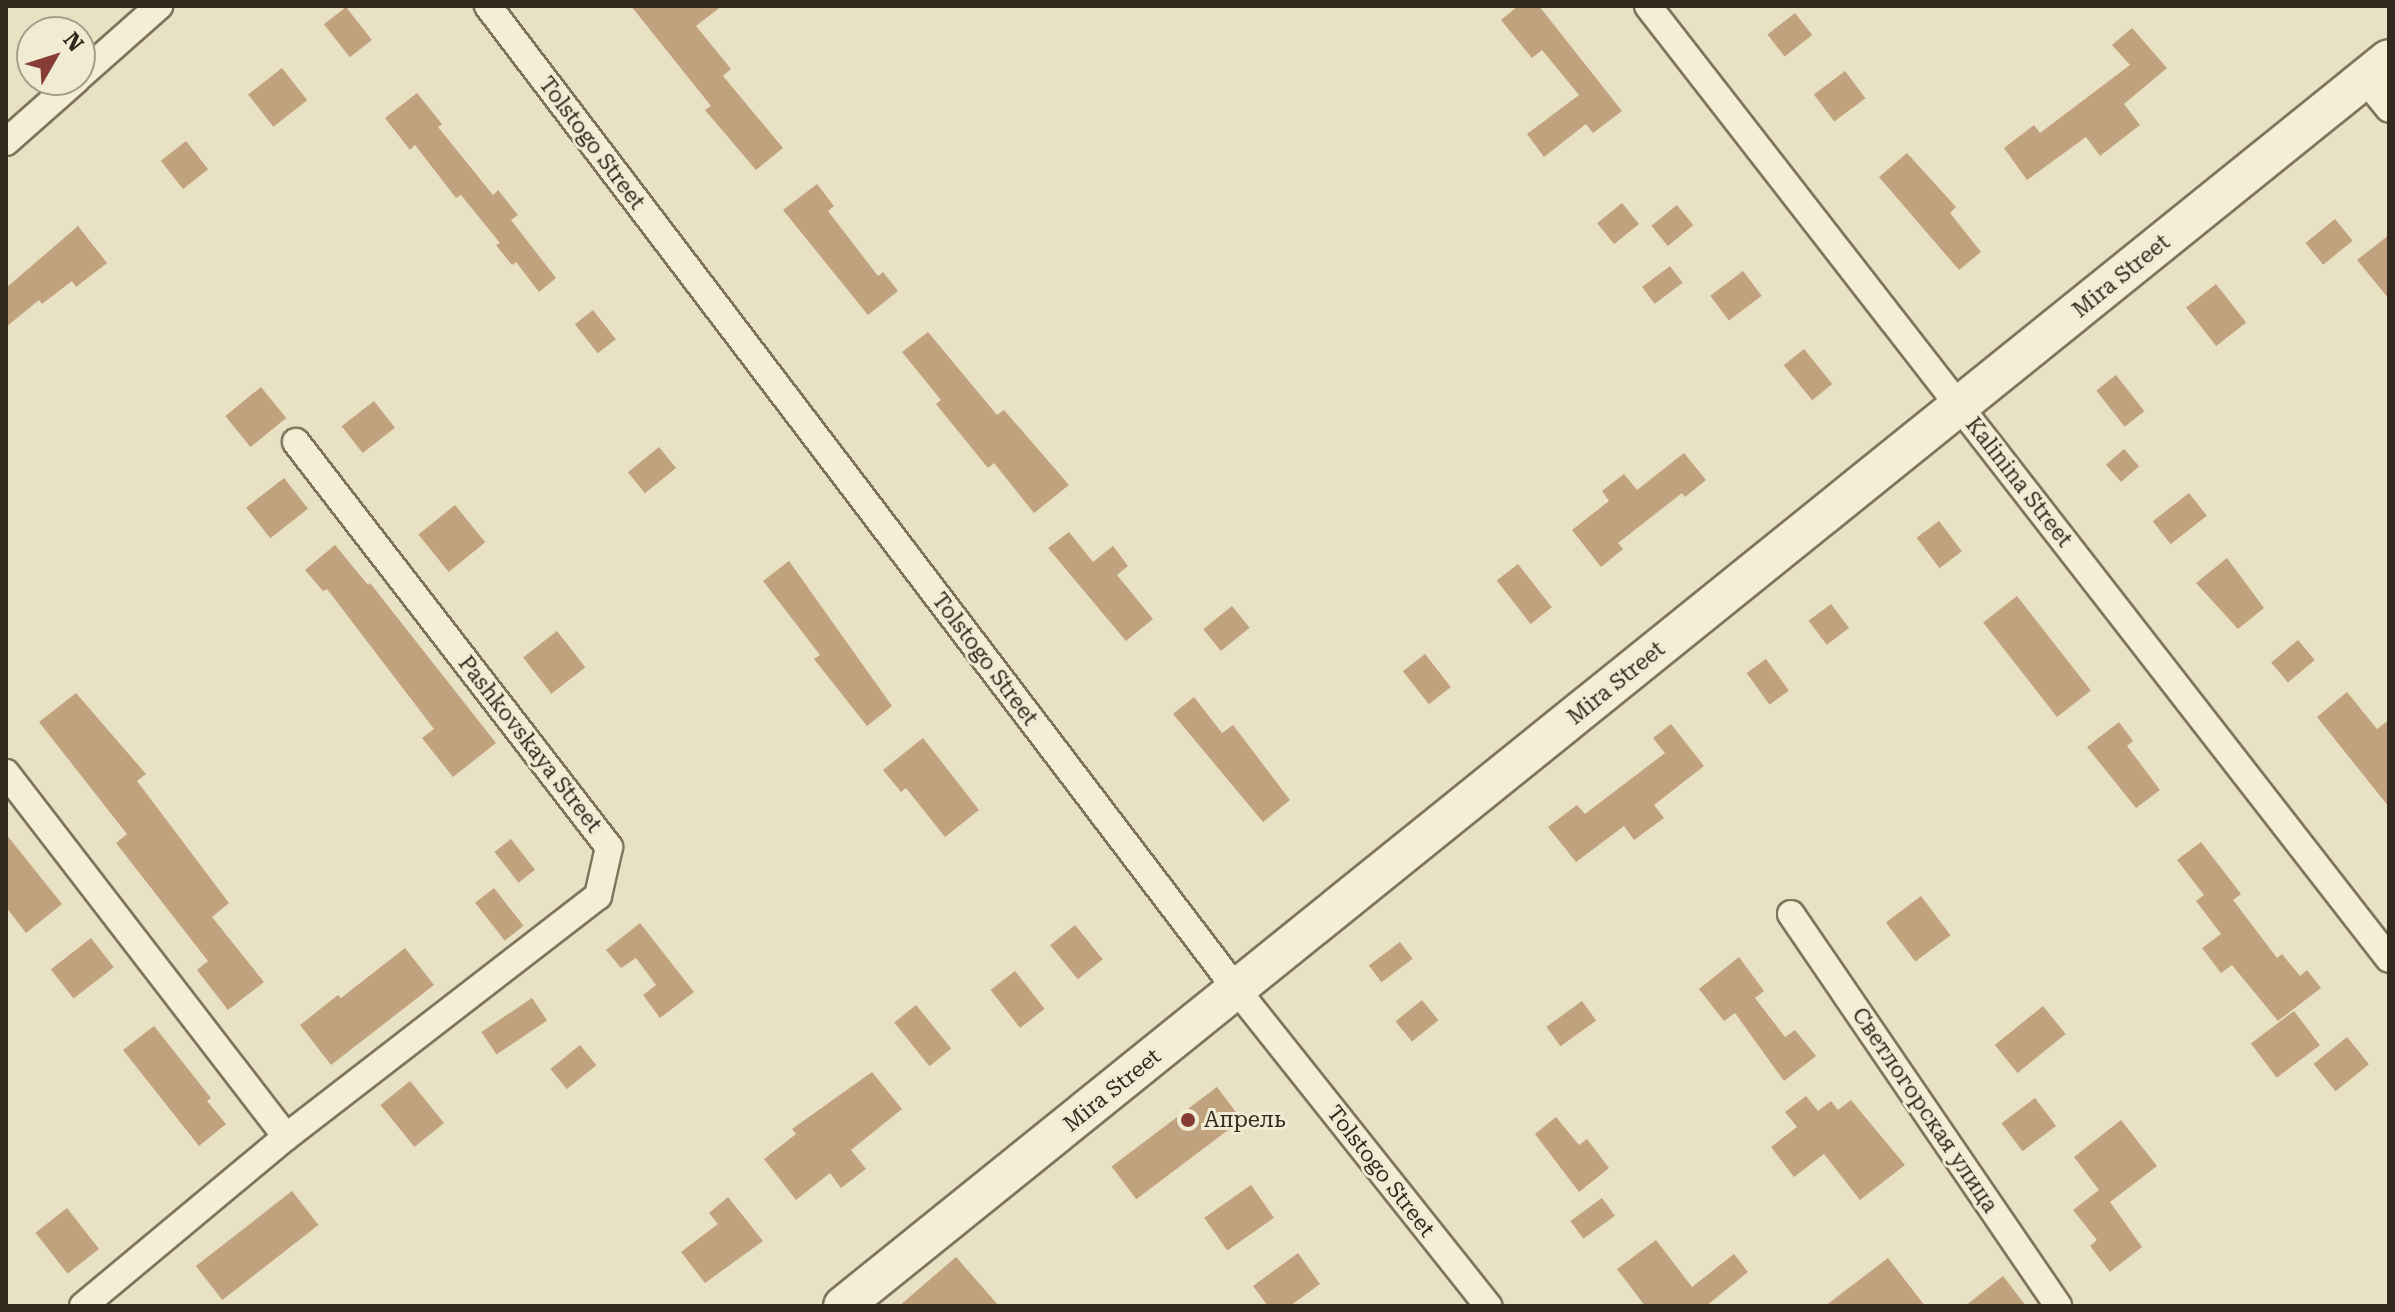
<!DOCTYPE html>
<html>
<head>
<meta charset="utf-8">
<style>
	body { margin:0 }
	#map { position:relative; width:2395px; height:1312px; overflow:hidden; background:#e8e1c4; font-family:"Roboto Serif",serif }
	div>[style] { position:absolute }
	.building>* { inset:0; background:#c1a27f; transform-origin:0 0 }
	.roads { filter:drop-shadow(2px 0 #80745d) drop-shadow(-2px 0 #80745d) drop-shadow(0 2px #80745d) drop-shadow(0 -2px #80745d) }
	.minor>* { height:26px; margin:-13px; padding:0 13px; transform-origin:13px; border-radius:13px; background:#f4eed6 }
	.secondary>* { height:38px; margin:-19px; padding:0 19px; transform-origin:19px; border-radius:19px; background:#f4eed6 }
	.dots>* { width:22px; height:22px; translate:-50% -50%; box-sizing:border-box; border:4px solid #f0ebd3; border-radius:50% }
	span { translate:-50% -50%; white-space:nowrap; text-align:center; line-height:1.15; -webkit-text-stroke:6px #f0ebd3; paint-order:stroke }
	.street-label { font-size:22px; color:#322a1f }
	.poi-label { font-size:22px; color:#322a1f }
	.left { translate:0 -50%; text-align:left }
	.frame { position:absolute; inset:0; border:8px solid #322a1f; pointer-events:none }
	.north { position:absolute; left:16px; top:16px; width:80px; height:80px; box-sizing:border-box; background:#f0ebd3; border:2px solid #a49e8b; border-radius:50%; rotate:51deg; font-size:22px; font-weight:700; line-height:32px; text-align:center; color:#322a1f }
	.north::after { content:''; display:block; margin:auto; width:28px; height:36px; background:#873d35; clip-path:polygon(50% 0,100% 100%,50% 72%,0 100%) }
</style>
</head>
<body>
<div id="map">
	<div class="building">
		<div style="clip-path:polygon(631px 6px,722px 6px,696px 26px,731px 69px,723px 76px,783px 148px,756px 170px,705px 110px,711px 106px)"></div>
		<div style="clip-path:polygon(1518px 6px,1539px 6px,1622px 111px,1593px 133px,1586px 124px,1544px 157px,1527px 134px,1579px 95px,1542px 50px,1532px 58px,1501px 20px)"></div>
		<div style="left:346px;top:7px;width:42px;height:28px;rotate:52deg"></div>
		<div style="left:1795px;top:13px;width:28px;height:35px;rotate:52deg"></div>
		<div style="clip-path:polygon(2132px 28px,2167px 68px,2124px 104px,2140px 125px,2100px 156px,2086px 137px,2027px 180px,2004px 148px,2034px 125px,2040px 133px,2130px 65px,2112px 45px)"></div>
		<div style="left:282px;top:68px;width:41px;height:43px;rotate:52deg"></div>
		<div style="left:1845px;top:71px;width:34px;height:39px;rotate:53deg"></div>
		<div style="clip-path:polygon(417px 93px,442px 124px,438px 127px,493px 195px,498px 190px,518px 215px,511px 220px,556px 278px,539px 292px,516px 262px,512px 265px,496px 245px,500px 243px,461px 195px,456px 198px,415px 145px,410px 150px,385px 118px)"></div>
		<div style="left:186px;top:141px;width:36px;height:32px;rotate:52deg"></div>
		<div style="clip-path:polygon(1907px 153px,1956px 207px,1950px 213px,1981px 252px,1959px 270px,1879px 177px)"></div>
		<div style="clip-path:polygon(817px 184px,834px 206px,828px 211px,878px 276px,883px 272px,898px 291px,868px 315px,783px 210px)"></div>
		<div style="left:1622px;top:203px;width:27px;height:32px;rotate:51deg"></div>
		<div style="left:1677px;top:205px;width:26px;height:33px;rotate:51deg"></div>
		<div style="left:2335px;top:219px;width:28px;height:38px;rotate:51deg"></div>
		<div style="clip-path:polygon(78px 226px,107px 263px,76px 287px,72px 281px,42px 304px,39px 300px,6px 327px,6px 288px)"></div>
		<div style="clip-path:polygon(2389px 235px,2389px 299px,2357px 260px)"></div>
		<div style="left:1670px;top:266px;width:21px;height:35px;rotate:53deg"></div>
		<div style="left:1743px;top:271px;width:31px;height:41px;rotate:53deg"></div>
		<div style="left:2216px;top:284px;width:49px;height:38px;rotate:52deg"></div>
		<div style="left:593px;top:310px;width:37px;height:23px;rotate:52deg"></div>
		<div style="clip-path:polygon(928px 332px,997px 415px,1004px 410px,1069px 485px,1034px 513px,994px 463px,988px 468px,936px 404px,941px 400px,902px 352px)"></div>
		<div style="left:1804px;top:349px;width:45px;height:26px;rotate:51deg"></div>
		<div style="left:2116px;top:375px;width:46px;height:25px;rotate:52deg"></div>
		<div style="left:261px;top:387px;width:40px;height:46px;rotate:51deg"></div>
		<div style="left:374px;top:401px;width:34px;height:41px;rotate:52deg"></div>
		<div style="left:659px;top:447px;width:27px;height:40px;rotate:51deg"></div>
		<div style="left:2124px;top:449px;width:23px;height:24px;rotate:49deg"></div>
		<div style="clip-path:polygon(1684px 453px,1706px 480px,1685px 497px,1682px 493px,1618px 543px,1623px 549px,1601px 567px,1572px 530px,1609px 501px,1602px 491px,1624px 474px,1637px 490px)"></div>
		<div style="left:284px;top:478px;width:39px;height:48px;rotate:52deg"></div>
		<div style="left:2189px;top:493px;width:29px;height:46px;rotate:52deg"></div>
		<div style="left:455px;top:505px;width:48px;height:47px;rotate:51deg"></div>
		<div style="left:1939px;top:521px;width:38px;height:28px;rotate:53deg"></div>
		<div style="clip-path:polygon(1069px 532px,1093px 562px,1113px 546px,1128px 566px,1117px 575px,1153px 619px,1126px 641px,1048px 548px)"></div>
		<div style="clip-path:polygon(335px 545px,368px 585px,370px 583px,496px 743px,453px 777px,422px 738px,434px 729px,327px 589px,323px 591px,305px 570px)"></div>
		<div style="clip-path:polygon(2227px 558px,2264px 608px,2238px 629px,2196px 583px)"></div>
		<div style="clip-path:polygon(789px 561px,892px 706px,867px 726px,814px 659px,820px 655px,763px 581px)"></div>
		<div style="left:1518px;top:564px;width:55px;height:27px;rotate:52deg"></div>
		<div style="left:2017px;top:596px;width:120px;height:43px;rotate:52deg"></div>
		<div style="left:1831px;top:604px;width:30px;height:28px;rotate:53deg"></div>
		<div style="left:1232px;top:606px;width:28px;height:37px;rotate:51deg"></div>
		<div style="left:557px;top:631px;width:46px;height:43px;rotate:52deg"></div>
		<div style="left:2298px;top:640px;width:26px;height:35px;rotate:50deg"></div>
		<div style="left:1425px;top:654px;width:42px;height:28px;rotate:52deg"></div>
		<div style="left:1766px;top:659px;width:39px;height:24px;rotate:54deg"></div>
		<div style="clip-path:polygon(2347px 692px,2377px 729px,2389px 720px,2389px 807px,2317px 717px)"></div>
		<div style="clip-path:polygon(76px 693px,146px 774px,137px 781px,229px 903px,212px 917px,264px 982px,228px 1010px,197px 970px,208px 961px,116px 843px,127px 834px,39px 722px)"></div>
		<div style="clip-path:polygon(1194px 697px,1222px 733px,1233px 725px,1290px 800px,1263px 822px,1173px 714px)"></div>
		<div style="clip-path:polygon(2119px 722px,2133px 741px,2127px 746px,2160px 790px,2136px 808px,2087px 747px)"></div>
		<div style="clip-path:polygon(1671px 724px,1704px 766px,1654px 805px,1664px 818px,1634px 840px,1624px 826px,1576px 862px,1548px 827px,1577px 805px,1585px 814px,1665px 753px,1653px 738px)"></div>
		<div style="clip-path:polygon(923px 738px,979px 810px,945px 837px,906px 788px,901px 792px,883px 770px)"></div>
		<div style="clip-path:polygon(6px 834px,62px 904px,26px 933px,6px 907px)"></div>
		<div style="left:511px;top:839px;width:39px;height:21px;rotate:52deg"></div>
		<div style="clip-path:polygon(2201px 842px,2241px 894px,2233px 900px,2277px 958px,2282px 954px,2300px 976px,2307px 970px,2321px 988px,2278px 1021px,2232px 965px,2221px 973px,2202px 948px,2221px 934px,2196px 901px,2204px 895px,2177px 860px)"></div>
		<div style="left:494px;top:888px;width:48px;height:24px;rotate:52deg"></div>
		<div style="left:1921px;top:896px;width:49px;height:44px;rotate:53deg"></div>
		<div style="clip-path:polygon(640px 923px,694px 992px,660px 1018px,643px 995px,656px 985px,636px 958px,621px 968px,606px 950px)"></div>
		<div style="left:1075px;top:925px;width:44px;height:32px;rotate:51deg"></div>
		<div style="left:91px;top:938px;width:37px;height:51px;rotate:52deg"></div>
		<div style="left:1400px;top:942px;width:21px;height:39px;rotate:53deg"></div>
		<div style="clip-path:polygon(405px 948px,434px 985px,331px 1065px,300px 1025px,338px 995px,341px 998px)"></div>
		<div style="clip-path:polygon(1739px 957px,1764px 991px,1755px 998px,1785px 1037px,1795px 1030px,1816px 1056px,1784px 1081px,1735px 1013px,1724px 1021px,1699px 989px)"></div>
		<div style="left:1015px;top:971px;width:48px;height:31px;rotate:52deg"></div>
		<div style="left:532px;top:998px;width:27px;height:61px;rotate:56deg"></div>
		<div style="left:1422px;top:1000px;width:26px;height:34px;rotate:51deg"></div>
		<div style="left:1582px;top:1001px;width:24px;height:44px;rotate:54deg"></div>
		<div style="left:916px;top:1005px;width:56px;height:28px;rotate:51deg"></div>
		<div style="left:2043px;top:1006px;width:36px;height:62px;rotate:51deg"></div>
		<div style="left:2294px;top:1011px;width:43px;height:54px;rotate:53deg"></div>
		<div style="clip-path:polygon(154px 1026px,211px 1098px,207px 1101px,226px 1124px,199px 1146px,123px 1050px)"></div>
		<div style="left:2347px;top:1037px;width:35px;height:43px;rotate:51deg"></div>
		<div style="left:580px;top:1045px;width:26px;height:38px;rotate:51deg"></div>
		<div style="clip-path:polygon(872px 1072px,902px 1109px,851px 1150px,866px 1169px,841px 1188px,830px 1173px,796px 1200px,764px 1159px,796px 1134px,792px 1129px)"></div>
		<div style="left:410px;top:1081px;width:54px;height:38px;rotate:51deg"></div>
		<div style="left:1217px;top:1087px;width:41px;height:132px;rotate:53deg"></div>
		<div style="clip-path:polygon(1806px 1096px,1818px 1111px,1831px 1101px,1838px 1110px,1851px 1100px,1905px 1165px,1860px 1200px,1824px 1154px,1794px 1177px,1771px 1147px,1797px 1127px,1785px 1112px)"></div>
		<div style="left:2035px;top:1098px;width:35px;height:42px;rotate:53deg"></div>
		<div style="clip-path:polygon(1556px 1117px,1579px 1145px,1587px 1139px,1609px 1168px,1579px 1192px,1535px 1134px)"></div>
		<div style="clip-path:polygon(2121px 1120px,2157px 1166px,2110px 1202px,2142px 1247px,2110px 1272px,2090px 1246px,2097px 1240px,2073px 1210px,2099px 1190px,2074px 1157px)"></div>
		<div style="left:1251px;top:1185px;width:40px;height:57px;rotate:55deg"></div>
		<div style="left:292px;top:1191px;width:43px;height:122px;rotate:52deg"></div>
		<div style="clip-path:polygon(728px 1197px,763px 1241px,705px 1283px,681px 1252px,718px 1224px,709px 1213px)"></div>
		<div style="left:1602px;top:1198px;width:22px;height:39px;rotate:54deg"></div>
		<div style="left:67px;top:1208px;width:52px;height:40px;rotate:52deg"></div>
		<div style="clip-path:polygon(1656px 1240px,1692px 1287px,1734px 1254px,1748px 1272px,1706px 1306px,1645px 1306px,1617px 1269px)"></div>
		<div style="clip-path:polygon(1298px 1253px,1320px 1284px,1290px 1306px,1268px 1306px,1253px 1286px)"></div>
		<div style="clip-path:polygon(956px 1257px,999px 1306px,899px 1306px)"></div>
		<div style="clip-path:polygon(1888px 1258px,1925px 1306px,1825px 1306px)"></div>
		<div style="clip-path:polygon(2003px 1276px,2026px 1306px,1965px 1306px)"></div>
	</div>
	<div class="roads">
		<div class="minor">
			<div style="left:488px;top:6px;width:1237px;rotate:52.72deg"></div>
			<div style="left:1237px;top:990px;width:404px;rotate:51.5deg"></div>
			<div style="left:1648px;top:6px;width:1207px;rotate:52.13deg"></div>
			<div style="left:80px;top:76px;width:106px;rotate:-41.5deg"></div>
			<div style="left:2365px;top:79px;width:38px;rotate:51deg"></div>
			<div style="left:6px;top:142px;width:94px;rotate:-41.5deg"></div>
			<div style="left:6px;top:773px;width:459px;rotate:52.4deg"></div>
			<div style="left:1791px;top:914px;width:474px;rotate:55.7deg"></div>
			<div style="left:83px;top:1306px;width:264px;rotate:-39.8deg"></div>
			<div style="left:286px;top:1137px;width:394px;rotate:-37.7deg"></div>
			<div style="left:598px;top:896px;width:50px;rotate:-77.3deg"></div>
			<div style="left:609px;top:847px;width:512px;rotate:-127.7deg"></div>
		</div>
		<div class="secondary">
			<div style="left:843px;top:1306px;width:1986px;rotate:-38.89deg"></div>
		</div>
	</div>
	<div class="dots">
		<div style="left:1188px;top:1120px;background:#873d35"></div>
	</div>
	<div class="street-label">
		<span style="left:592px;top:143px;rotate:53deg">Tolstogo Street</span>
		<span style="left:2121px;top:276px;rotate:-39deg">Mira Street</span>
		<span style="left:2019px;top:482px;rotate:52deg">Kalinina Street</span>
		<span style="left:985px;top:659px;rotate:53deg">Tolstogo Street</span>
		<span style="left:1616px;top:683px;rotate:-39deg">Mira Street</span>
		<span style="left:530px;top:744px;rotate:52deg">Pashkovskaya Street</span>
		<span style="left:1112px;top:1090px;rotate:-39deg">Mira Street</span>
		<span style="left:1925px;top:1110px;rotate:56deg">Светлогорская улица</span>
		<span style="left:1381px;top:1171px;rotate:52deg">Tolstogo Street</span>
	</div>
	<div class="poi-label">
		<span class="left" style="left:1204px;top:1120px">Апрель</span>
	</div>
	<div class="frame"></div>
	<div class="north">N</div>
</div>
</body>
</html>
